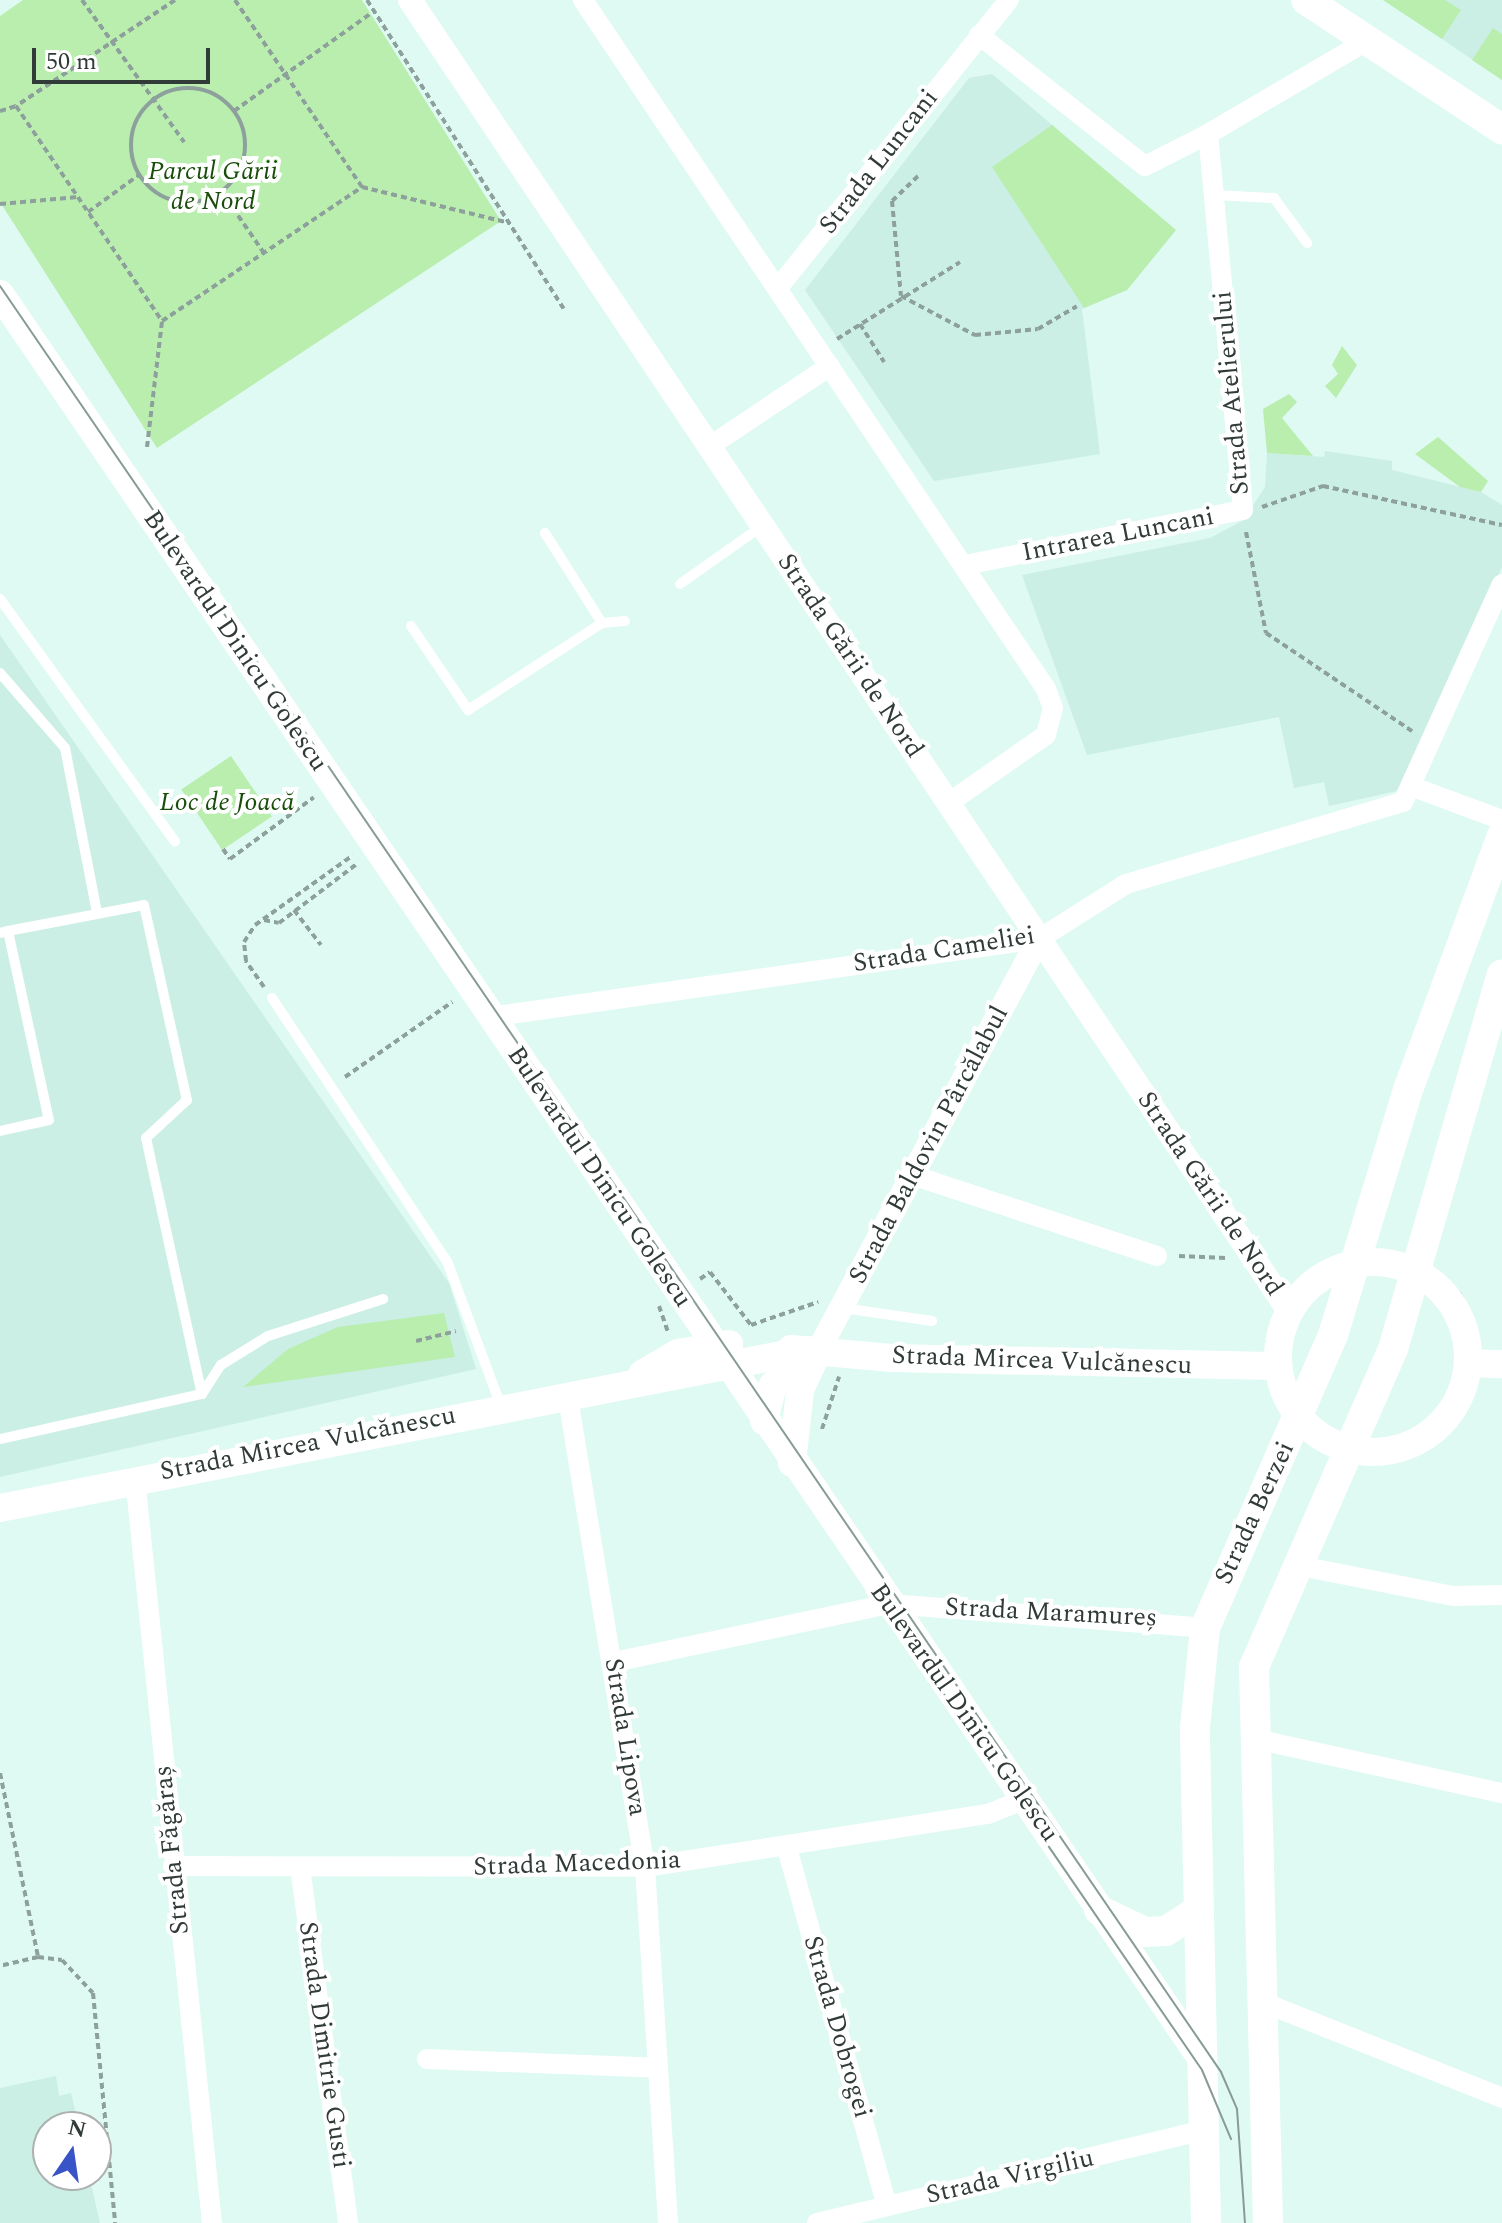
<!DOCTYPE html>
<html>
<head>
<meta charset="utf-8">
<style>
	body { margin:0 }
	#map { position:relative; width:1502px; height:2223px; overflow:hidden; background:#defaf2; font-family:Spectral,serif }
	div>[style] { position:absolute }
	.built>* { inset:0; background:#cbefe5 }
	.green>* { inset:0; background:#b9eeaf; transform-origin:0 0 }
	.path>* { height:4px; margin-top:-2px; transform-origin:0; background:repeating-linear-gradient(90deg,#8da09b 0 6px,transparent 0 10px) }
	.path>.ring { margin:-2px; padding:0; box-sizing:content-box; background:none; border:4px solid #8da09b; border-radius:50% }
	.service>* { height:10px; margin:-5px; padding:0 5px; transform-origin:5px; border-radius:5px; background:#fff }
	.minor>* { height:20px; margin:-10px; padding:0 10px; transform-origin:10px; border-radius:10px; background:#fff }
	.tertiary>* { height:24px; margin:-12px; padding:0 12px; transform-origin:12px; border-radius:12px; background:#fff }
	.secondary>* { height:28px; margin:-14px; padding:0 14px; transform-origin:14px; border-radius:14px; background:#fff }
	.secondary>.ring { margin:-14px; padding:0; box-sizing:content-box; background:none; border:28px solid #fff; border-radius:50% }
	.primary>* { height:30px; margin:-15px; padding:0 15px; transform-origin:15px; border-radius:15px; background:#fff }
	.tram>* { height:2px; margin:-1px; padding:0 1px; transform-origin:1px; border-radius:1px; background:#889b95 }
	span { translate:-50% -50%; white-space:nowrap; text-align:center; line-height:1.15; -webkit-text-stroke:8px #fff; paint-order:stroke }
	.street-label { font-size:26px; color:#313b38 }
	.park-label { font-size:26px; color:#184d0a; font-style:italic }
	.north { position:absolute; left:32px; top:2111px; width:80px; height:80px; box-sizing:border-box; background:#fff; border:2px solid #adb1af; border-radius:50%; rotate:13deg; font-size:22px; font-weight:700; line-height:32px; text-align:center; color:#313b38 }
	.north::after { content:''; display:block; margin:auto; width:28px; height:36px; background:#3954c6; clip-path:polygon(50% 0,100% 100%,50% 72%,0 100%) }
	.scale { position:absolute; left:32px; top:48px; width:178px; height:36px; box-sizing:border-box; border:4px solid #313b38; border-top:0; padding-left:10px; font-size:24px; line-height:28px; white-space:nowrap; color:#313b38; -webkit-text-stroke:6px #fff; paint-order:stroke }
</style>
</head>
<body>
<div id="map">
	<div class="built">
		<div style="clip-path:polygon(1383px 0,1502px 0,1502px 80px,1442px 39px)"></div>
		<div style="clip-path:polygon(992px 74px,1176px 230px,1127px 290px,1082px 309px,1100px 454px,934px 481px,805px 290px,969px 78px)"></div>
		<div style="clip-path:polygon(1325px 451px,1392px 461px,1392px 470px,1481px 492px,1502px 505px,1502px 567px,1410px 778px,1397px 791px,1329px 806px,1324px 782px,1294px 788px,1279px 717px,1087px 755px,1022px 575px,1210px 538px,1244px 520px,1265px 487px,1267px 453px,1324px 457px)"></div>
		<div style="clip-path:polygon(0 635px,449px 1283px,476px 1369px,0 1477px)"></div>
		<div style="clip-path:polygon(56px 2076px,59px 2096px,71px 2093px,79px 2127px,48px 2127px,48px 2175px,89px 2175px,100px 2223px,0 2223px,0 2088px)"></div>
	</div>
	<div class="green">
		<div style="clip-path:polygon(23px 0,362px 0,501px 221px,157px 448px,0 202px,0 16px)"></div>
		<div style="clip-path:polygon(1383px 0,1445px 0,1461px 10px,1442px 39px)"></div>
		<div style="clip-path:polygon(1493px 28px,1502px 34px,1502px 80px,1472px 60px)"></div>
		<div style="clip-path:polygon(1052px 125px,1176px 230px,1127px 290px,1084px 308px,992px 167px)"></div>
		<div style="clip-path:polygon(1342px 346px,1357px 365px,1336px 398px,1325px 386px,1338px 374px,1332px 365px)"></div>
		<div style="clip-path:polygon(1289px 394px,1297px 402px,1282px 418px,1313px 456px,1267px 453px,1263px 409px)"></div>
		<div style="clip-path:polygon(1438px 437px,1488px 481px,1481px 492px,1460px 487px,1415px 454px)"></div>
		<div style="left:231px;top:756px;width:73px;height:60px;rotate:56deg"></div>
		<div style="clip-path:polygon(444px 1313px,455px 1357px,243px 1387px,288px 1349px,338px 1327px)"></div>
	</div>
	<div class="path">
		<div style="left:82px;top:0;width:175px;rotate:54.3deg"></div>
		<div style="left:175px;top:0;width:191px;rotate:146.3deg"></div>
		<div style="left:16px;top:106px;width:260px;rotate:55.8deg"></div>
		<div style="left:162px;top:321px;width:241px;rotate:-33.8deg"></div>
		<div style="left:362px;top:187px;width:226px;rotate:-124.2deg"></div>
		<div style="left:367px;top:0;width:366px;rotate:57.5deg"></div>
		<div class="ring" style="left:131px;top:88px;width:110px;height:110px"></div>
		<div style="left:0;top:111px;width:17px;rotate:-17deg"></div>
		<div style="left:234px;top:111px;width:172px;rotate:-35.5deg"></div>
		<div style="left:918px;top:176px;width:36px;rotate:136deg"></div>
		<div style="left:892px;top:201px;width:95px;rotate:84.6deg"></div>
		<div style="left:901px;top:296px;width:84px;rotate:27.8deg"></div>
		<div style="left:975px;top:335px;width:63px;rotate:-5.4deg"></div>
		<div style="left:1038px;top:329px;width:45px;rotate:-30.5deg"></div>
		<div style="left:362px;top:187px;width:152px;rotate:13.7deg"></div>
		<div style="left:221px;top:191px;width:75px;rotate:55.3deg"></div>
		<div style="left:0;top:204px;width:78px;rotate:-5.1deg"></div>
		<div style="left:88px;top:212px;width:63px;rotate:-36deg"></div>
		<div style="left:860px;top:324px;width:45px;rotate:57.7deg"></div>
		<div style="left:837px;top:339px;width:145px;rotate:-32deg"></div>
		<div style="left:147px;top:447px;width:127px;rotate:-83.2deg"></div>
		<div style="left:1262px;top:507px;width:65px;rotate:-19deg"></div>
		<div style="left:1323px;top:486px;width:183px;rotate:12.3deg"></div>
		<div style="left:1246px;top:532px;width:103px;rotate:78.8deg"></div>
		<div style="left:1266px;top:633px;width:176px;rotate:33.9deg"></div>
		<div style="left:223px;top:849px;width:12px;rotate:55deg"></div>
		<div style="left:230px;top:859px;width:104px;rotate:-36.4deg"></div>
		<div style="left:294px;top:910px;width:44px;rotate:52.4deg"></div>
		<div style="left:264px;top:920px;width:15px;rotate:11deg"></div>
		<div style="left:279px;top:923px;width:99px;rotate:-37.2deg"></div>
		<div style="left:264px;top:987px;width:32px;rotate:-125deg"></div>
		<div style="left:246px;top:961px;width:19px;rotate:-96deg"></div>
		<div style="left:244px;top:942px;width:20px;rotate:-57deg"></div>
		<div style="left:255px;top:925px;width:120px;rotate:-35.5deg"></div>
		<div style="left:345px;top:1077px;width:131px;rotate:-35deg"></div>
		<div style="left:1179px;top:1256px;width:47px;rotate:2.4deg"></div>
		<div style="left:1442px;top:1278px;width:26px;rotate:43deg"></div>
		<div style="left:1461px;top:1296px;width:45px;rotate:70.3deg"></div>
		<div style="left:700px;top:1279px;width:12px;rotate:-35deg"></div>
		<div style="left:710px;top:1272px;width:67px;rotate:52.3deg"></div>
		<div style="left:751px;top:1325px;width:71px;rotate:-18.9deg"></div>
		<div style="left:1297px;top:1283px;width:35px;rotate:-33deg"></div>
		<div style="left:659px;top:1306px;width:28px;rotate:71deg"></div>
		<div style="left:416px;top:1341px;width:41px;rotate:-14deg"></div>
		<div style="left:1267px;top:1343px;width:19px;rotate:-72deg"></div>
		<div style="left:822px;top:1429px;width:55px;rotate:-71.9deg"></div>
		<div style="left:1372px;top:1460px;width:39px;rotate:-9deg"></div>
		<div style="left:1411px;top:1454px;width:30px;rotate:-28deg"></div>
		<div style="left:1437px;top:1440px;width:25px;rotate:-42deg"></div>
		<div style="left:1456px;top:1423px;width:41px;rotate:-65.3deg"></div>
		<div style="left:0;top:1773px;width:188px;rotate:78.3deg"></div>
		<div style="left:38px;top:1957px;width:39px;rotate:167deg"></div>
		<div style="left:38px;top:1957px;width:24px;rotate:7deg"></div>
		<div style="left:62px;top:1960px;width:45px;rotate:46.8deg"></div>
		<div style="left:93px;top:1993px;width:231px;rotate:84.5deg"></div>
	</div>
	<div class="service">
		<div style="left:1214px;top:195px;width:60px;rotate:2.9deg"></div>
		<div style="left:1274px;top:198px;width:56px;rotate:53.7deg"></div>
		<div style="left:545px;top:533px;width:107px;rotate:57.7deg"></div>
		<div style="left:680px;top:584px;width:100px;rotate:-35.3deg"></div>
		<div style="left:0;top:599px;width:299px;rotate:54.2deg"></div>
		<div style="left:411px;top:626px;width:102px;rotate:55.8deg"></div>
		<div style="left:468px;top:710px;width:160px;rotate:-33deg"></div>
		<div style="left:602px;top:623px;width:23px;rotate:-5deg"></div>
		<div style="left:0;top:673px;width:99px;rotate:49.1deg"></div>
		<div style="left:65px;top:748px;width:168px;rotate:79deg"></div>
		<div style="left:8px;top:931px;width:138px;rotate:-10.8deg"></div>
		<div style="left:144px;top:905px;width:200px;rotate:77.6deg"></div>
		<div style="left:187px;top:1100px;width:56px;rotate:137.2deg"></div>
		<div style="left:146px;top:1138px;width:262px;rotate:77.7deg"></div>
		<div style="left:0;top:933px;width:8px;rotate:-14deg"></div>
		<div style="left:8px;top:931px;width:193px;rotate:77.8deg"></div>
		<div style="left:49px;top:1120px;width:50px;rotate:167.3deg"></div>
		<div style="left:272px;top:998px;width:316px;rotate:56.4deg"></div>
		<div style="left:447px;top:1261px;width:155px;rotate:69.6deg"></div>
		<div style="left:843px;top:1308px;width:90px;rotate:8.3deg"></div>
		<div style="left:0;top:1439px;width:207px;rotate:-12.6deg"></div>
		<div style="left:202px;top:1394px;width:35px;rotate:-57deg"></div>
		<div style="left:221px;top:1365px;width:55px;rotate:-31.7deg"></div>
		<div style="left:268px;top:1336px;width:121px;rotate:-17.8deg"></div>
	</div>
	<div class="minor">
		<div style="left:583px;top:0;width:830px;rotate:56.1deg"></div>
		<div style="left:1046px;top:689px;width:20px;rotate:70deg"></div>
		<div style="left:1053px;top:708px;width:28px;rotate:105deg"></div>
		<div style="left:1046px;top:735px;width:117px;rotate:145.1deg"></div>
		<div style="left:979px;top:35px;width:211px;rotate:38.3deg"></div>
		<div style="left:1145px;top:166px;width:71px;rotate:-26.9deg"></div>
		<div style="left:778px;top:288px;width:369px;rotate:-51.3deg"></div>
		<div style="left:710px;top:446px;width:144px;rotate:-33.7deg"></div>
		<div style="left:965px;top:565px;width:283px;rotate:-11.2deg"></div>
		<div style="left:1243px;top:510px;width:378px;rotate:-95.3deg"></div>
		<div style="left:1208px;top:134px;width:186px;rotate:-30.4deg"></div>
		<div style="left:1416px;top:788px;width:92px;rotate:20.4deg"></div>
		<div style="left:490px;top:1017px;width:555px;rotate:-8.09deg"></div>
		<div style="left:1039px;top:939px;width:103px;rotate:-32.3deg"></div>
		<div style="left:1126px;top:884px;width:289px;rotate:-16.5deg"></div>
		<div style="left:1403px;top:802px;width:239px;rotate:-65.6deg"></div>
		<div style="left:912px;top:1175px;width:258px;rotate:18.3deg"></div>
		<div style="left:568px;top:1398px;width:475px;rotate:80.7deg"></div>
		<div style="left:645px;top:1867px;width:357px;rotate:86.3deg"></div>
		<div style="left:135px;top:1478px;width:749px;rotate:84.1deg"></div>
		<div style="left:1295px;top:1565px;width:161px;rotate:11.1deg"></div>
		<div style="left:1453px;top:1596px;width:49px;rotate:-1.2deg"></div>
		<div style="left:614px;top:1662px;width:281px;rotate:-11.9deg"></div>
		<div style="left:889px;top:1604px;width:317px;rotate:4.3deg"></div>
		<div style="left:1251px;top:1738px;width:257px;rotate:12.4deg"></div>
		<div style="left:787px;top:1848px;width:372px;rotate:74.4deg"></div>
		<div style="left:173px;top:1866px;width:472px;rotate:0.1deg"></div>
		<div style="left:645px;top:1867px;width:347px;rotate:-8.8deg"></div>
		<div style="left:988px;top:1814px;width:38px;rotate:-22deg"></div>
		<div style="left:300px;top:1867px;width:359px;rotate:82.3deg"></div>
		<div style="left:1260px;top:2001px;width:261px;rotate:21.8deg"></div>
		<div style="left:427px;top:2059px;width:231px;rotate:2.2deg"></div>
		<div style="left:817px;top:2223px;width:397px;rotate:-13.5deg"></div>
	</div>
	<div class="tertiary">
		<div style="left:410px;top:0;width:1578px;rotate:56.16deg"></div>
		<div style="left:818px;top:1351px;width:468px;rotate:-61.8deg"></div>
	</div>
	<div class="secondary">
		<div style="left:0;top:294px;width:2134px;rotate:55.75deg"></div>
		<div class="ring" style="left:1278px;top:1262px;width:162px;height:162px"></div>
		<div style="left:791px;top:1349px;width:101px;rotate:5.1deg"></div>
		<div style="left:892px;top:1358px;width:386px;rotate:1.2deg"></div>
		<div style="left:1469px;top:1363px;width:33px;rotate:2deg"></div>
		<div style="left:642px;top:1374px;width:42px;rotate:-30.3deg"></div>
		<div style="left:678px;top:1353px;width:52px;rotate:-10deg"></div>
		<div style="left:764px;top:1421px;width:37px;rotate:-76deg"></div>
		<div style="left:773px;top:1385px;width:48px;rotate:-46.7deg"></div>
		<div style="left:792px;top:1463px;width:73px;rotate:-83.7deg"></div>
		<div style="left:800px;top:1390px;width:43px;rotate:-65.2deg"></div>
		<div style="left:0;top:1508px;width:822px;rotate:-11.08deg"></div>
	</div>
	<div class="primary">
		<div style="left:1306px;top:0;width:235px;rotate:33.4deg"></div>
		<div style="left:1099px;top:1910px;width:51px;rotate:25.6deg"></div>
		<div style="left:1145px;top:1932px;width:21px;rotate:-3deg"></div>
		<div style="left:1166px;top:1931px;width:38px;rotate:-33deg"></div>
		<div style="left:1206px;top:2223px;width:495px;rotate:-91.3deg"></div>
		<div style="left:1195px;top:1728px;width:100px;rotate:-84.3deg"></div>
		<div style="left:1205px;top:1628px;width:320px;rotate:-66.4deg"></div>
		<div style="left:1333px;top:1335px;width:259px;rotate:-73deg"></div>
		<div style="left:1409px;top:1087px;width:268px;rotate:-69.7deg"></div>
		<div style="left:1268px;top:2223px;width:556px;rotate:-91.44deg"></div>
		<div style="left:1254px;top:1667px;width:347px;rotate:-66.4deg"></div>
		<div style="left:1393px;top:1349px;width:390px;rotate:-73.8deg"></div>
	</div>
	<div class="tram">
		<div style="left:0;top:286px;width:2163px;rotate:55.64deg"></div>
		<div style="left:1221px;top:2072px;width:40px;rotate:66.6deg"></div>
		<div style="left:1237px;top:2109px;width:114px;rotate:86deg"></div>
		<div style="left:885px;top:1608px;width:560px;rotate:55.54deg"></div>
		<div style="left:1202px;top:2070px;width:75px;rotate:67.2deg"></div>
	</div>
	<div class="street-label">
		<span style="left:879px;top:162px;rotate:-52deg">Strada Luncani</span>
		<span style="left:1232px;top:393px;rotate:-95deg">Strada Atelierului</span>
		<span style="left:1118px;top:535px;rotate:-11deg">Intrarea Luncani</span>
		<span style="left:235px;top:641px;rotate:56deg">Bulevardul Dinicu Golescu</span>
		<span style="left:850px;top:656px;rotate:56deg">Strada Gării de Nord</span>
		<span style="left:944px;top:950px;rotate:-9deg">Strada Cameliei</span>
		<span style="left:929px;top:1145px;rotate:-62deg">Strada Baldovin Pârcălabul</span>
		<span style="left:599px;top:1177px;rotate:56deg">Bulevardul Dinicu Golescu</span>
		<span style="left:1210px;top:1194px;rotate:56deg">Strada Gării de Nord</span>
		<span style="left:1042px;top:1361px;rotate:2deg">Strada Mircea Vulcănescu</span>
		<span style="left:308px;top:1444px;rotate:-11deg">Strada Mircea Vulcănescu</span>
		<span style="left:1255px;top:1513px;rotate:-65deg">Strada Berzei</span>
		<span style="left:1051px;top:1613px;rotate:3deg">Strada Maramureș</span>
		<span style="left:964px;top:1713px;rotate:55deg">Bulevardul Dinicu Golescu</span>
		<span style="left:625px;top:1737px;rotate:81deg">Strada Lipova</span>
		<span style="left:172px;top:1850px;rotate:-96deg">Strada Făgăraș</span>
		<span style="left:577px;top:1864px;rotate:-2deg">Strada Macedonia</span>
		<span style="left:837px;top:2027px;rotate:74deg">Strada Dobrogei</span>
		<span style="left:324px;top:2045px;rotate:82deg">Strada Dimitrie Gusti</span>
		<span style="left:1010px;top:2177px;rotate:-13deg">Strada Virgiliu</span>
	</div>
	<div class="park-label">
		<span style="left:213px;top:187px">Parcul Gării<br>de Nord</span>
		<span style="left:227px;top:803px">Loc de Joacă</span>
	</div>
	<div class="north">N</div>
	<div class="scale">50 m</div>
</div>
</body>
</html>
